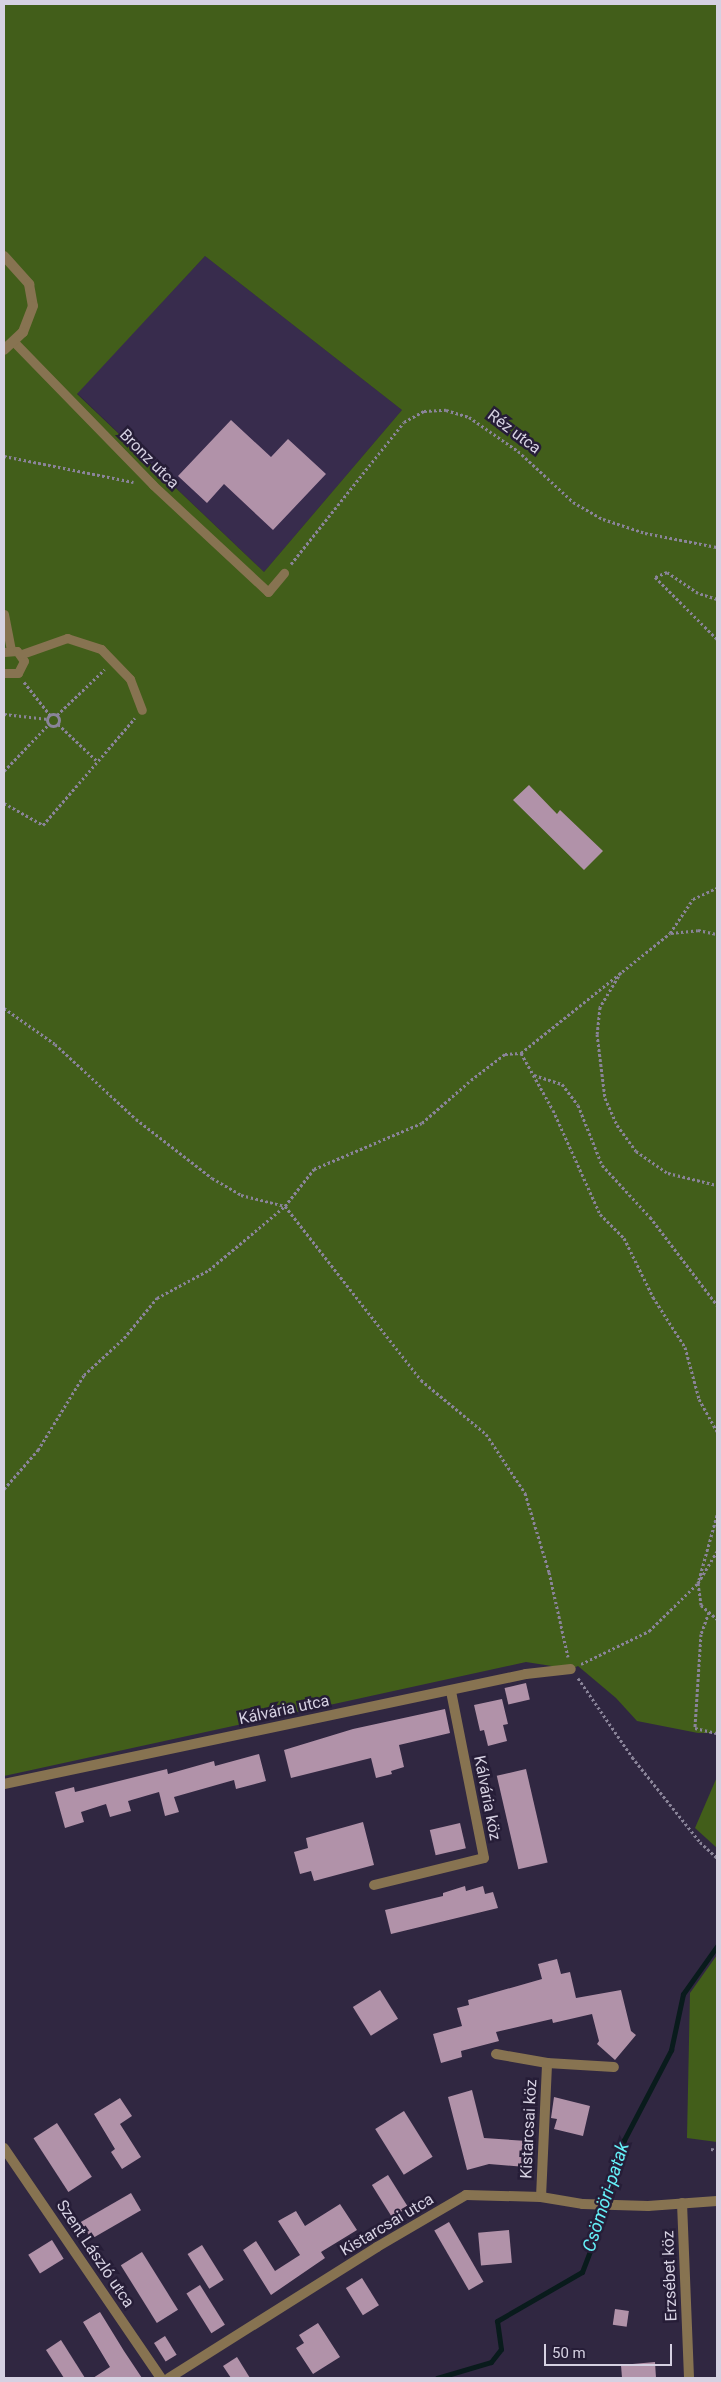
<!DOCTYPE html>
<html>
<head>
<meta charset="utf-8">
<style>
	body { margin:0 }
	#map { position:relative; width:721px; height:2382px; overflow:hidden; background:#302741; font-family:Roboto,sans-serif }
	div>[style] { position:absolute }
	.built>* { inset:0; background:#382c4d }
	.green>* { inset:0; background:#425e1a }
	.stream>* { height:5px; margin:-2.5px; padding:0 2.5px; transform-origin:2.5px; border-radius:2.5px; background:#091b1c }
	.building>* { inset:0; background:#b192a9; transform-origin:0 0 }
	.path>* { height:3px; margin-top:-1.5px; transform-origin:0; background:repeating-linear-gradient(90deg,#8a8499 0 2.5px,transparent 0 5px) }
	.path>.ring { margin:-1.5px; padding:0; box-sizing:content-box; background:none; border:3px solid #8a8499; border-radius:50% }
	.service>* { height:9px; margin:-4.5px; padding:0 4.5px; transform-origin:4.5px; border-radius:4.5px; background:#877351 }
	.minor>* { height:10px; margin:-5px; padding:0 5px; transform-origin:5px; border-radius:5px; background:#877351 }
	span { translate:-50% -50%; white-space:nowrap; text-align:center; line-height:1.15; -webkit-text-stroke:5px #261d37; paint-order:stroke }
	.street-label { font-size:16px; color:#d6d1e2 }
	.water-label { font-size:18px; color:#65f1f9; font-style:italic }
	.frame { position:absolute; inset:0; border:5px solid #d6d1e2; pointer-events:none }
	.scale { position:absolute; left:544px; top:2344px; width:128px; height:22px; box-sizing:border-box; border:2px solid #d6d1e2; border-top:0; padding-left:6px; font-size:15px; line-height:18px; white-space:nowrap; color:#d6d1e2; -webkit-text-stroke:4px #261d37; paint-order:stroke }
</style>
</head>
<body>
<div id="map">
	<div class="built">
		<div style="clip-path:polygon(205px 256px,402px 410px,264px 572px,77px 393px)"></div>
	</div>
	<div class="green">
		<div style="clip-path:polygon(evenodd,4px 4px,717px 4px,717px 1733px,698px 1733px,637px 1721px,616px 1698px,578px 1666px,571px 1669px,526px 1662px,4px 1776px,4px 4px,205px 256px,402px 410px,264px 572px,77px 394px,205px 256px)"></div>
		<div style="clip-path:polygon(717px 1777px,717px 1848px,695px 1828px)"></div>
		<div style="clip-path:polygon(717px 1955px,717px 2142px,687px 2138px,690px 1993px)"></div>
	</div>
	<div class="stream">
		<div style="left:437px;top:2378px;width:56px;rotate:-16.5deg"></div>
		<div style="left:491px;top:2362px;width:16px;rotate:-52deg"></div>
		<div style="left:501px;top:2349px;width:28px;rotate:-98deg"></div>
		<div style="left:497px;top:2321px;width:98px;rotate:-30deg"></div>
		<div style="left:582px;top:2272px;width:45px;rotate:-69.1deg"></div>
		<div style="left:598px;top:2230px;width:94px;rotate:-73.9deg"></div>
		<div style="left:624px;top:2140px;width:102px;rotate:-62.4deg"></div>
		<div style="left:671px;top:2050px;width:57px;rotate:-77.9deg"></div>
		<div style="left:683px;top:1994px;width:59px;rotate:-54.7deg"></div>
	</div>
	<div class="building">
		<div style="clip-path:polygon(231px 420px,271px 457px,288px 439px,326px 474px,273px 530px,224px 484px,207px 503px,178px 476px)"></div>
		<div style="clip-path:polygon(529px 785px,557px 814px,560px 810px,603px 851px,584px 870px,513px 800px)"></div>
		<div style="left:526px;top:1683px;width:17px;height:22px;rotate:77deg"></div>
		<div style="clip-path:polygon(502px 1699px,508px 1724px,503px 1725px,507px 1741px,488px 1746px,484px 1730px,480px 1731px,474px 1705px)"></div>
		<div style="clip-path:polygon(445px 1709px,450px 1733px,399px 1745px,404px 1767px,391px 1771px,392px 1774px,376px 1778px,371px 1758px,291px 1778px,284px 1750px,353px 1729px)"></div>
		<div style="clip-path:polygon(259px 1754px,266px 1781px,236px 1789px,234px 1780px,174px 1797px,179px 1812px,165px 1816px,159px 1792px,128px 1801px,131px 1811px,110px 1817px,106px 1804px,81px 1812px,84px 1822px,65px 1828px,55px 1792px,74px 1787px,75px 1792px,167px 1769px,168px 1774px,214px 1761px,215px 1766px)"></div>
		<div style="left:526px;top:1769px;width:96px;height:30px;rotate:77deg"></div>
		<div style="clip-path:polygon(363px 1822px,374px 1865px,314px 1881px,311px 1871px,300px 1874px,294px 1852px,308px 1848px,306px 1838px)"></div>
		<div style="left:460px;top:1823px;width:26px;height:31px;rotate:77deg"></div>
		<div style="clip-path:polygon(465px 1886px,466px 1891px,483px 1886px,485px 1894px,493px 1892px,498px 1908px,391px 1934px,385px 1910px,443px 1896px,443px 1893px)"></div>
		<div style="clip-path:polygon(557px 1959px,561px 1974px,570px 1972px,576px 1998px,621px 1990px,631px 2031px,636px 2035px,615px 2060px,597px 2044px,599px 2041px,592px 2014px,553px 2023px,552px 2019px,496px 2032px,499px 2041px,461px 2051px,462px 2057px,441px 2063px,433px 2034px,462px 2026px,457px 2008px,469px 2005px,468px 2000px,542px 1979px,538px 1964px)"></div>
		<div style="left:380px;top:1990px;width:34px;height:32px;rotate:58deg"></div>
		<div style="clip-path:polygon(472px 2090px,484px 2138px,527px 2141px,525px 2167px,489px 2164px,467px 2170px,448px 2097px)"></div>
		<div style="clip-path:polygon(554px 2097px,590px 2106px,583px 2136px,554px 2129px,557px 2119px,551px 2118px)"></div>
		<div style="clip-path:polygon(120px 2098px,132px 2116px,120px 2124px,141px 2157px,122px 2169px,111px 2152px,115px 2149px,94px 2114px)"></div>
		<div style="left:404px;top:2111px;width:54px;height:34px;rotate:58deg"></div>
		<div style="left:57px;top:2123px;width:64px;height:28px;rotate:57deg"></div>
		<div style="left:388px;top:2175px;width:38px;height:19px;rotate:58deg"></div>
		<div style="left:131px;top:2193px;width:20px;height:58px;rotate:60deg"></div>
		<div style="clip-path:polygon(340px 2204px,357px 2230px,321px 2252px,325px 2258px,271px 2295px,243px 2250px,256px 2241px,275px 2271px,300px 2255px,278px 2221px,296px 2211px,305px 2226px)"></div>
		<div style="left:449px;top:2222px;width:69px;height:17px;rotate:60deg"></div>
		<div style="left:509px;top:2230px;width:33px;height:31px;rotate:85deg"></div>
		<div style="left:52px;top:2240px;width:22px;height:28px;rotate:58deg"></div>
		<div style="left:202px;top:2245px;width:41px;height:17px;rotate:58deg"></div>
		<div style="left:142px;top:2252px;width:68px;height:25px;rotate:58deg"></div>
		<div style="left:362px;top:2278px;width:32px;height:19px;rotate:58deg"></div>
		<div style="left:200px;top:2285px;width:47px;height:16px;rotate:58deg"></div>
		<div style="left:615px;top:2309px;width:14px;height:16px;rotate:8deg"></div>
		<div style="clip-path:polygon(100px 2312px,124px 2351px,142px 2378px,93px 2378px,110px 2367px,83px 2322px)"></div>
		<div style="clip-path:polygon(318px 2323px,340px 2357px,313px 2374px,296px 2348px,304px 2343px,299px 2335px)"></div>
		<div style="left:165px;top:2336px;width:22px;height:13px;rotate:58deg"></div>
		<div style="clip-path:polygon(61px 2340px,85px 2378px,64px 2378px,46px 2350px)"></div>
		<div style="clip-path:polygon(237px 2357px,250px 2378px,231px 2378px,223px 2366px)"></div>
		<div style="clip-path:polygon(655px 2362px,656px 2378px,622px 2378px,621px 2365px)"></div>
	</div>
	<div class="path">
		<div style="left:4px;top:456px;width:132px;rotate:11.4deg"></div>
		<div style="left:291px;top:564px;width:181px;rotate:-51.5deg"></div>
		<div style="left:404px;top:422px;width:23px;rotate:-29deg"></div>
		<div style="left:424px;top:411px;width:22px;rotate:-3deg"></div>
		<div style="left:446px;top:410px;width:24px;rotate:17deg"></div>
		<div style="left:469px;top:417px;width:60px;rotate:34.8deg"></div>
		<div style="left:518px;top:451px;width:75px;rotate:42.8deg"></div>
		<div style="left:573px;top:502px;width:34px;rotate:30deg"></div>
		<div style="left:603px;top:519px;width:44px;rotate:18.4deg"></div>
		<div style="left:645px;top:533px;width:73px;rotate:11deg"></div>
		<div style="left:717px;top:599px;width:20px;rotate:-162deg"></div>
		<div style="left:698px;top:593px;width:37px;rotate:-146deg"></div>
		<div style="left:667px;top:572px;width:13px;rotate:157deg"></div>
		<div style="left:655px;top:577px;width:88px;rotate:45deg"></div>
		<div style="left:24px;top:682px;width:42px;rotate:51.8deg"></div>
		<div style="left:4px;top:714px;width:44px;rotate:6.5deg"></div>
		<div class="ring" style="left:47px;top:714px;width:9px;height:9px"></div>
		<div style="left:57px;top:715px;width:66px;rotate:-43.8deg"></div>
		<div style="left:58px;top:724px;width:54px;rotate:43.5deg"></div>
		<div style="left:4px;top:771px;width:65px;rotate:-46.2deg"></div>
		<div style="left:4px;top:803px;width:45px;rotate:29.4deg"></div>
		<div style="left:43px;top:825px;width:141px;rotate:-49.3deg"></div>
		<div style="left:671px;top:933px;width:27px;rotate:-6deg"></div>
		<div style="left:698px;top:930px;width:19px;rotate:12deg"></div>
		<div style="left:621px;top:972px;width:41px;rotate:121deg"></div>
		<div style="left:600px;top:1007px;width:27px;rotate:96deg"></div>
		<div style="left:597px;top:1034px;width:64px;rotate:82.9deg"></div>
		<div style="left:605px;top:1098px;width:30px;rotate:66deg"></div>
		<div style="left:617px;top:1125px;width:32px;rotate:54deg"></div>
		<div style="left:636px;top:1151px;width:39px;rotate:35deg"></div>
		<div style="left:668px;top:1173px;width:50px;rotate:13.8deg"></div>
		<div style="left:4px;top:1008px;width:62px;rotate:35.2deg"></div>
		<div style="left:55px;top:1044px;width:110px;rotate:42.8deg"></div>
		<div style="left:136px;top:1119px;width:96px;rotate:37.8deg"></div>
		<div style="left:212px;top:1178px;width:34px;rotate:30deg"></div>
		<div style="left:241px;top:1195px;width:45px;rotate:14deg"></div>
		<div style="left:285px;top:1206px;width:221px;rotate:52deg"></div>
		<div style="left:421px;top:1380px;width:85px;rotate:39.7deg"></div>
		<div style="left:486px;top:1434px;width:71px;rotate:56.5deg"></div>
		<div style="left:525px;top:1493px;width:83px;rotate:73.1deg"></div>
		<div style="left:549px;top:1572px;width:87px;rotate:77.4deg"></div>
		<div style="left:521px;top:1053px;width:65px;rotate:60.7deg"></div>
		<div style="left:553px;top:1110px;width:114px;rotate:65.7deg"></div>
		<div style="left:600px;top:1214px;width:34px;rotate:45deg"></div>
		<div style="left:624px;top:1238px;width:66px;rotate:63.8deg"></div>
		<div style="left:653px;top:1297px;width:59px;rotate:57.4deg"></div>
		<div style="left:685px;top:1347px;width:54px;rotate:74.9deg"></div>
		<div style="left:699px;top:1399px;width:37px;rotate:61deg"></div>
		<div style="left:534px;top:1075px;width:29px;rotate:18deg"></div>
		<div style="left:562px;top:1084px;width:26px;rotate:53deg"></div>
		<div style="left:578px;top:1105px;width:65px;rotate:68.2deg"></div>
		<div style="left:602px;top:1165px;width:71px;rotate:47.3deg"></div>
		<div style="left:650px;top:1217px;width:111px;rotate:52.7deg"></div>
		<div style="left:4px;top:1489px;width:52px;rotate:-48.9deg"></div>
		<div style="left:38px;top:1450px;width:88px;rotate:-58.5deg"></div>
		<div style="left:84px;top:1375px;width:54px;rotate:-42.8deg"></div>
		<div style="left:124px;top:1338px;width:52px;rotate:-50.5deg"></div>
		<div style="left:157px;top:1298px;width:59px;rotate:-28.3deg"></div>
		<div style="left:209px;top:1270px;width:99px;rotate:-40.1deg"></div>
		<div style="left:285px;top:1206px;width:47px;rotate:-51.9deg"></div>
		<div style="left:314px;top:1169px;width:117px;rotate:-23.1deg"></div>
		<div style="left:422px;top:1123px;width:65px;rotate:-41.3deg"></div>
		<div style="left:471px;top:1080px;width:43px;rotate:-37.4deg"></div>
		<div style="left:505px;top:1054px;width:16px;rotate:-4deg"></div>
		<div style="left:521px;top:1053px;width:191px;rotate:-38.8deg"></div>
		<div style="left:670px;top:933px;width:41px;rotate:-55.9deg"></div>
		<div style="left:693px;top:899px;width:26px;rotate:-25deg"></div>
		<div style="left:717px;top:1515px;width:71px;rotate:105.6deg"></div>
		<div style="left:698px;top:1583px;width:22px;rotate:82deg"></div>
		<div style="left:701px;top:1605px;width:21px;rotate:41deg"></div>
		<div style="left:709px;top:1612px;width:23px;rotate:110deg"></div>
		<div style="left:701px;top:1634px;width:94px;rotate:93.7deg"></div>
		<div style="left:695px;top:1728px;width:23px;rotate:13deg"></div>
		<div style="left:581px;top:1664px;width:76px;rotate:-25.9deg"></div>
		<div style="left:649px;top:1631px;width:69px;rotate:-44.4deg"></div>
		<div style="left:698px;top:1583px;width:37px;rotate:-59deg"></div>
		<div style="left:578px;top:1678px;width:96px;rotate:55.6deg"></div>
		<div style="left:632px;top:1757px;width:109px;rotate:51.3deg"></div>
		<div style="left:700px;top:1842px;width:23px;rotate:43deg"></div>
		<div style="left:711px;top:2149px;width:6px;rotate:9deg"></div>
	</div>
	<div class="service">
		<div style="left:15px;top:343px;width:198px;rotate:45.8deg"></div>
		<div style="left:153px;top:485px;width:157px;rotate:42.9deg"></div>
		<div style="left:268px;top:592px;width:25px;rotate:-50deg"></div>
		<div style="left:4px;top:614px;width:36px;rotate:79deg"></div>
		<div style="left:4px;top:652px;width:13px;rotate:-4deg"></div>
		<div style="left:17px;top:651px;width:12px;rotate:55deg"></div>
		<div style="left:24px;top:661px;width:13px;rotate:117deg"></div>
		<div style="left:18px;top:673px;width:14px;rotate:180deg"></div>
		<div style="left:22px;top:654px;width:48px;rotate:-19.6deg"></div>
		<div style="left:67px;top:638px;width:36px;rotate:18deg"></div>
		<div style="left:101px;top:649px;width:42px;rotate:46deg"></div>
		<div style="left:130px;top:679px;width:33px;rotate:69deg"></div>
	</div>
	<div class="minor">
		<div style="left:4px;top:256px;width:38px;rotate:48deg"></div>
		<div style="left:29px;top:284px;width:22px;rotate:80deg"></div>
		<div style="left:33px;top:306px;width:28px;rotate:111deg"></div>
		<div style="left:23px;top:332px;width:26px;rotate:137deg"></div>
		<div style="left:4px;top:1784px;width:533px;rotate:-11.9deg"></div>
		<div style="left:526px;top:1674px;width:45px;rotate:-6.3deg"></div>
		<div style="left:374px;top:1885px;width:113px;rotate:-13.8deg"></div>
		<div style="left:484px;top:1858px;width:170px;rotate:-101.2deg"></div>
		<div style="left:496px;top:2054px;width:52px;rotate:10deg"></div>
		<div style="left:4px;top:2148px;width:278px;rotate:55.7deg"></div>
		<div style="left:541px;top:2197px;width:134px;rotate:-87.4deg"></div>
		<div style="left:547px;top:2063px;width:67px;rotate:3.4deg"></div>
		<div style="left:682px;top:2203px;width:175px;rotate:87.7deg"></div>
		<div style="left:169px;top:2378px;width:246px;rotate:-32.2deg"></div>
		<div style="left:377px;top:2247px;width:103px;rotate:-30.3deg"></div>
		<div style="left:466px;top:2195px;width:75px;rotate:1.5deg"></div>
		<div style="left:541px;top:2197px;width:43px;rotate:9.5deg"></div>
		<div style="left:583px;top:2204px;width:65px;rotate:1.8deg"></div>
		<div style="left:648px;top:2206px;width:69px;rotate:-4.1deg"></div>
	</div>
	<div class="street-label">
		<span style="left:514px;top:432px;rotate:37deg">Réz utca</span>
		<span style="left:149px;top:459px;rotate:45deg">Bronz utca</span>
		<span style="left:284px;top:1710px;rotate:-12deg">Kálvária utca</span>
		<span style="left:487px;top:1798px;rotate:79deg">Kálvária köz</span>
		<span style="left:529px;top:2129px;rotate:-87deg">Kistarcsai köz</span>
		<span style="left:387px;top:2225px;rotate:-31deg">Kistarcsai utca</span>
		<span style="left:95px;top:2254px;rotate:56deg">Szent László utca</span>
		<span style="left:670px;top:2276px;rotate:-92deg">Erzsébet köz</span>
	</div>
	<div class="water-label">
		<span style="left:606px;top:2197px;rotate:-72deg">Csömöri-patak</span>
	</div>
	<div class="frame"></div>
	<div class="scale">50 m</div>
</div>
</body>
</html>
